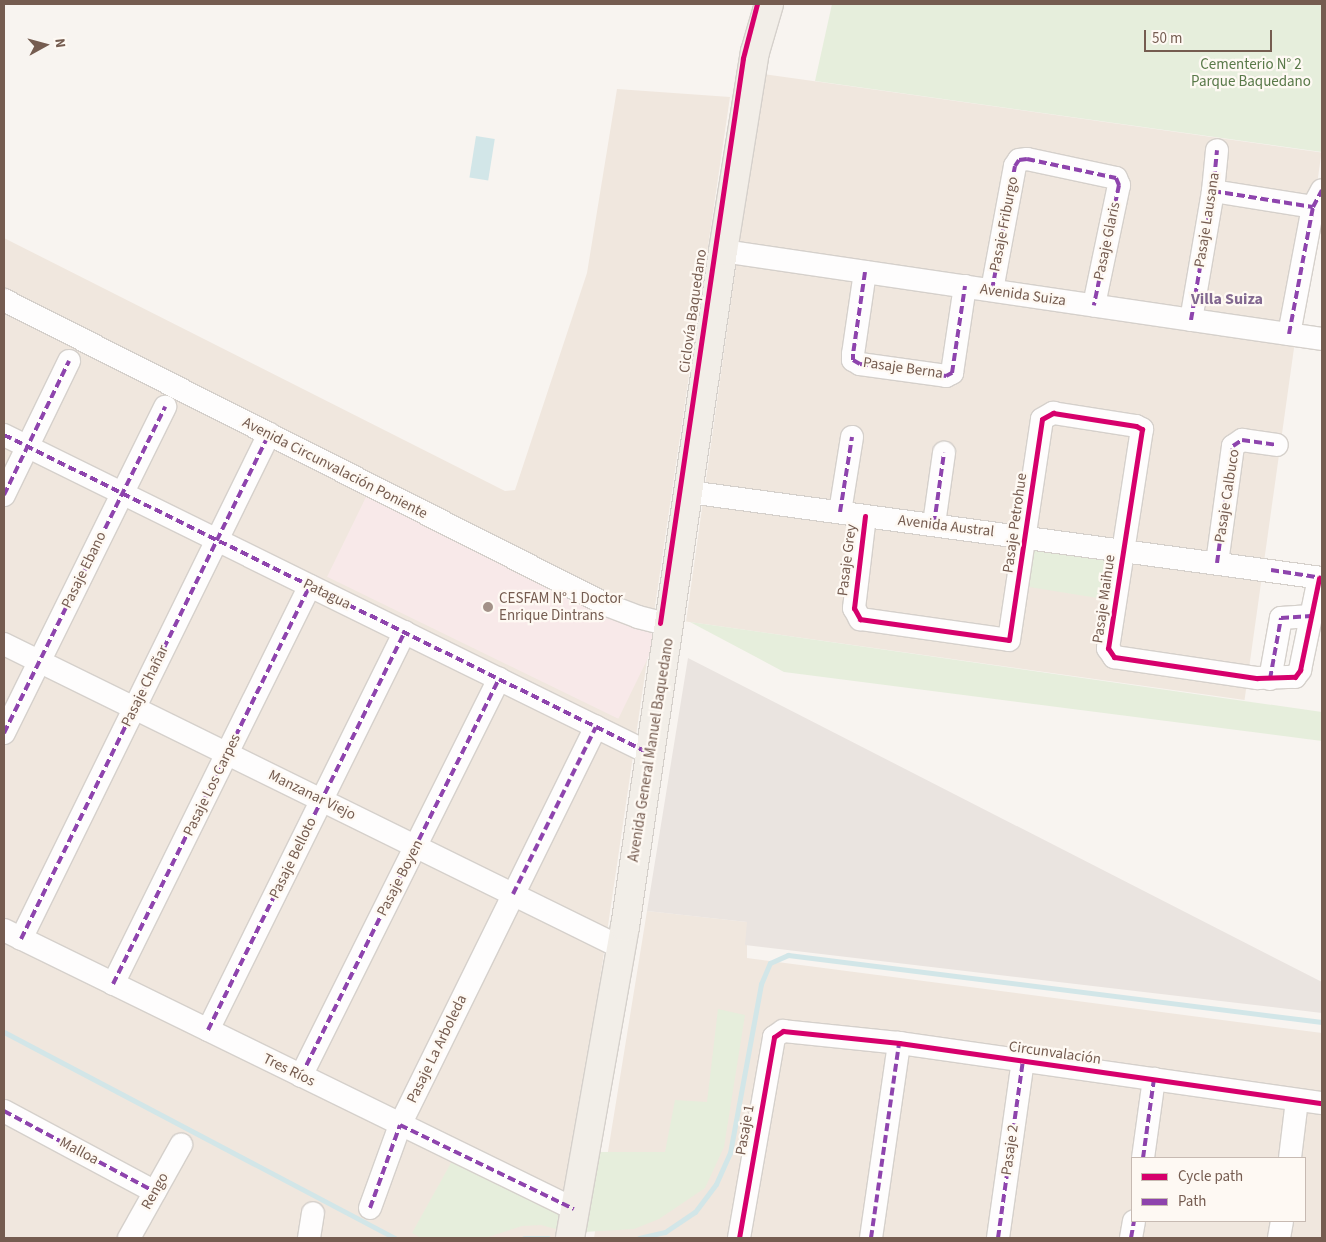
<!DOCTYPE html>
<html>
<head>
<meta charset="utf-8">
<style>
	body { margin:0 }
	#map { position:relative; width:1326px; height:1242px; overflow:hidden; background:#f8f4f0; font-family:"Source Sans 3",sans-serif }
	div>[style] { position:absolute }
	.residential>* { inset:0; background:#f0e7de; transform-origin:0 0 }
	.industrial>* { inset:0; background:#eae4e0 }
	.medical>* { inset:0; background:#f8e9e9; transform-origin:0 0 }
	.green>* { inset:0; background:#e6eedc; transform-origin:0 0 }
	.water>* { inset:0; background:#d2e6e8; transform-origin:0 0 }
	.stream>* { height:5px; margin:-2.5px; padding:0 2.5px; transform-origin:2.5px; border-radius:2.5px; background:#d2e6e8 }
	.roads { filter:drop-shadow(1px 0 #d5d0cb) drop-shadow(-1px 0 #d5d0cb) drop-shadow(0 1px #d5d0cb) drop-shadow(0 -1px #d5d0cb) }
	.minor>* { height:22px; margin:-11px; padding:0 11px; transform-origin:11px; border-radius:11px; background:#fefdfd }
	.major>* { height:28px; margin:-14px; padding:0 14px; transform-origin:14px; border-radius:14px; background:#f2eee8 }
	.quiet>* { height:4px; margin-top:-2px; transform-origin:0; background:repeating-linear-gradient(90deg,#8e44ad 0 8px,transparent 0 12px) }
	.cycleway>* { height:5px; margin:-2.5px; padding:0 2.5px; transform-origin:2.5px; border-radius:2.5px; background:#d6006c }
	.dots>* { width:14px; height:14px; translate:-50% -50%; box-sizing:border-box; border:2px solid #fef9f3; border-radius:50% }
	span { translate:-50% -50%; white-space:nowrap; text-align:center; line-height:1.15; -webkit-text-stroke:4.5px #fef9f3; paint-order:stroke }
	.park-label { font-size:15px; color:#597949 }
	.street-label { font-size:15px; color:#755c50 }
	.poi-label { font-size:15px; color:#755c50 }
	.left { translate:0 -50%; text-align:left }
	.neighbourhood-label { font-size:16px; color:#826890; font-weight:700 }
	.frame { position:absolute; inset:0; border:5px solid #755c50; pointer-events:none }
	.legend { position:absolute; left:1131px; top:1157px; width:175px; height:65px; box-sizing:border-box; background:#fef9f3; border:1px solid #c7bab2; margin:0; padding:6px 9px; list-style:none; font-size:15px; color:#755c50 }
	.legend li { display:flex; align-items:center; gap:10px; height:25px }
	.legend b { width:25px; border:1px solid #c7bab2 }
	.north { position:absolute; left:20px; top:20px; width:50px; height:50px; -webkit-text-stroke:4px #fef9f3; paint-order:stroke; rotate:83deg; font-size:14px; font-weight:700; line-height:20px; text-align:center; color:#755c50 }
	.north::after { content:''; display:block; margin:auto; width:18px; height:22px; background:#755c50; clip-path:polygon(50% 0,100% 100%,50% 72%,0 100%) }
	.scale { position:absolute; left:1144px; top:30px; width:128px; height:22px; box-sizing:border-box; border:2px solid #755c50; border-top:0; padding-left:6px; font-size:15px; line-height:18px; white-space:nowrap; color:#755c50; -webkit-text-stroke:4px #fef9f3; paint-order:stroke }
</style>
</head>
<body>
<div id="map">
	<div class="residential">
		<div style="left:763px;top:74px;width:564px;height:553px;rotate:8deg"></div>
		<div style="clip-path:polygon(617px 89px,730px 97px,562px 1238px,4px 1238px,4px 238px,505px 491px,515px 490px,587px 273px)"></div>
		<div style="clip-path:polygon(evenodd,647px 911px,747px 922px,747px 958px,1322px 1033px,1322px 1238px,594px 1238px,647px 911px,1132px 1158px,1305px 1158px,1305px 1221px,1132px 1221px,1132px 1158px)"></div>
	</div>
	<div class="industrial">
		<div style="clip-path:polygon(688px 658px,1322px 982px,1322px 1013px,745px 945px,747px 922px,647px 911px)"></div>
	</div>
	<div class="medical">
		<div style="left:367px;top:495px;width:324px;height:91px;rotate:26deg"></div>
	</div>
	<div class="green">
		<div style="clip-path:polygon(832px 4px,1322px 4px,1322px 152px,815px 81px)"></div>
		<div style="left:1032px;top:548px;width:79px;height:39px;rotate:9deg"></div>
		<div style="clip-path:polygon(690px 622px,1322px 712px,1322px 741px,784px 672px)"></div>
		<div style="clip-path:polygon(718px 1009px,745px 1015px,724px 1147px,705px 1188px,659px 1219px,634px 1229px,584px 1232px,594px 1152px,665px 1152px,675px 1100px,707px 1102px)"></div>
		<div style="clip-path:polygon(457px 1152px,566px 1207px,563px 1231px,541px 1225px,522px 1226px,485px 1238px,421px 1238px,412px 1233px)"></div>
	</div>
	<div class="water">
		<div style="left:476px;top:136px;width:19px;height:42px;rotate:9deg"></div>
	</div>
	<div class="stream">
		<div style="left:4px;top:1032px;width:442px;rotate:27.8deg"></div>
		<div style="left:524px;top:1238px;width:24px"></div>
		<div style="left:639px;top:1238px;width:27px;rotate:-13deg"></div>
		<div style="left:665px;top:1232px;width:36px;rotate:-34deg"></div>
		<div style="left:695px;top:1212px;width:35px;rotate:-53deg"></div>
		<div style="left:716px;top:1184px;width:34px;rotate:-66deg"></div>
		<div style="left:730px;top:1153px;width:172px;rotate:-79.6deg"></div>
		<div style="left:761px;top:984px;width:23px;rotate:-67deg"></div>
		<div style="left:770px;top:963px;width:20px;rotate:-24deg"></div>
		<div style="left:788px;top:955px;width:538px;rotate:7.15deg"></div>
	</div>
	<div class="roads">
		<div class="minor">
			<div style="left:1213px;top:191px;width:101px;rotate:9.1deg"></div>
			<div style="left:723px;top:251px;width:605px;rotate:8.36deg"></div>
			<div style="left:865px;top:272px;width:83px;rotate:98.3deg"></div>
			<div style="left:853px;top:354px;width:6px;rotate:90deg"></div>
			<div style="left:853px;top:360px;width:8px;rotate:30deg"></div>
			<div style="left:860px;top:364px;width:87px;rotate:7.9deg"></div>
			<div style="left:946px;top:376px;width:7px;rotate:-27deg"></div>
			<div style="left:952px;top:373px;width:88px;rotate:-81.5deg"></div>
			<div style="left:992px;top:290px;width:126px;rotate:-79.5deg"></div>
			<div style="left:1015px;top:166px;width:7px;rotate:-56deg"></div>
			<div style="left:1019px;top:160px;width:8px;rotate:-7deg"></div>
			<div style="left:1027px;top:159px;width:91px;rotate:12.1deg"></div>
			<div style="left:1116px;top:178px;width:8px;rotate:67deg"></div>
			<div style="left:1119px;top:185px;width:123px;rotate:101.8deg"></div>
			<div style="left:4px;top:300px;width:676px;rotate:26.83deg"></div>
			<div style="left:607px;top:605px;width:33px;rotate:21deg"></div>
			<div style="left:638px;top:617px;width:33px;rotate:14deg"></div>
			<div style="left:1191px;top:320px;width:131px;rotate:-80.3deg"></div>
			<div style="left:1213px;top:191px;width:41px;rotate:-84.4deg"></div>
			<div style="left:1289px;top:334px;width:129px;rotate:-79.3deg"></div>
			<div style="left:1313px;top:207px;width:19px;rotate:-62deg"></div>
			<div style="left:4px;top:435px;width:721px;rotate:26.25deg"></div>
			<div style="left:689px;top:492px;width:639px;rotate:7.74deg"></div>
			<div style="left:4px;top:495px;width:149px;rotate:-64.1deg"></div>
			<div style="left:840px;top:512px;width:76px;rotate:-80.9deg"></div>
			<div style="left:865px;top:516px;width:93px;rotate:96.8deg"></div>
			<div style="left:854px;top:608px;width:13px;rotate:61deg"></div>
			<div style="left:860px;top:619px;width:150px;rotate:8deg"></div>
			<div style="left:1009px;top:640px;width:223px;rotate:-81.5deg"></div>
			<div style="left:1042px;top:419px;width:13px;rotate:-29deg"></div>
			<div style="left:1053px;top:413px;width:84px;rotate:8.9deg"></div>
			<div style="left:1136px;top:426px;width:7px;rotate:27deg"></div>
			<div style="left:1142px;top:429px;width:222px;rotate:98.8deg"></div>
			<div style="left:1108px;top:648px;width:11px;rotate:56deg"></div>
			<div style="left:1114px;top:657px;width:145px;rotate:8.4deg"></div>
			<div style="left:1257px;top:678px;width:38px;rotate:-2deg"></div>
			<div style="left:1295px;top:677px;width:9px;rotate:-54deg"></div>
			<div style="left:1300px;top:670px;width:94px;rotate:-78.3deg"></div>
			<div style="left:934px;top:524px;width:72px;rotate:-82deg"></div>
			<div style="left:1217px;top:563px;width:118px;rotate:-82.2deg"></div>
			<div style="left:1233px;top:446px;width:11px;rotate:-34deg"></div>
			<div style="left:1242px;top:440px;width:35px;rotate:8deg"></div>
			<div style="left:4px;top:644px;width:686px;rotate:26.19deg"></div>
			<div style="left:1270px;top:679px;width:62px;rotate:-79.8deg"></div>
			<div style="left:1281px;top:618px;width:30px;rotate:-4deg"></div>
			<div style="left:4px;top:733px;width:364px;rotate:-63.7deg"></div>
			<div style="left:4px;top:930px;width:635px;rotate:26.08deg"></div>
			<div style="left:21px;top:939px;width:563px;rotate:-63.84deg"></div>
			<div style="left:113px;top:984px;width:444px;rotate:-63.7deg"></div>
			<div style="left:208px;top:1030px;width:444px;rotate:-63.7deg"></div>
			<div style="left:301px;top:1076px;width:444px;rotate:-63.5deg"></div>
			<div style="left:4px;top:1111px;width:171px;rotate:28.2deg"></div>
			<div style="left:1143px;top:1158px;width:80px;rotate:-82.1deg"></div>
			<div style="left:1290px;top:1158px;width:58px;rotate:-83.1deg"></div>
			<div style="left:370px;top:1208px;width:88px;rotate:-70.1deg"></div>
			<div style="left:400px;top:1125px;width:444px;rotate:-63.8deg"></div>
			<div style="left:129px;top:1238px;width:107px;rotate:-60.8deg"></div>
			<div style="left:309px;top:1238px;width:25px;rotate:-81deg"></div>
			<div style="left:739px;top:1238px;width:204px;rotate:-80.1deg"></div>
			<div style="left:774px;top:1037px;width:11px;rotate:-34deg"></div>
			<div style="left:783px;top:1031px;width:117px;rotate:5.9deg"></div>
			<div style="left:899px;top:1043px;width:427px;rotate:8.1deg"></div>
			<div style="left:871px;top:1238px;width:197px;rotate:-81.8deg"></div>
			<div style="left:998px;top:1238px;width:179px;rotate:-82deg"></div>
			<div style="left:1131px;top:1238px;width:17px;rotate:-80deg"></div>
			<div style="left:1279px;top:1238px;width:17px;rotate:-80deg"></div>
		</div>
		<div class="major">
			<div style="left:570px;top:1238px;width:316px;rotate:-80deg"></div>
			<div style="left:625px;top:927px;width:683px;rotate:-81.75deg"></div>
			<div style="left:723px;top:251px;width:202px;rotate:-80.9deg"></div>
			<div style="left:755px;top:52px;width:50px;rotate:-73.7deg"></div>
		</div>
	</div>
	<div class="quiet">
		<div style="left:1213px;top:191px;width:101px;rotate:9.1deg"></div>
		<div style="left:865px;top:272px;width:83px;rotate:98.3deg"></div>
		<div style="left:853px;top:354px;width:6px;rotate:90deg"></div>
		<div style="left:853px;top:360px;width:8px;rotate:30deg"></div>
		<div style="left:860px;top:364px;width:87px;rotate:7.9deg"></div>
		<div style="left:946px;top:376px;width:7px;rotate:-27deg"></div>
		<div style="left:952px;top:373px;width:88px;rotate:-81.5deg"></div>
		<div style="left:992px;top:290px;width:126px;rotate:-79.5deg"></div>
		<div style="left:1015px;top:166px;width:7px;rotate:-56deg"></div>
		<div style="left:1019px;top:160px;width:8px;rotate:-7deg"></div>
		<div style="left:1027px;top:159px;width:91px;rotate:12.1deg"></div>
		<div style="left:1116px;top:178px;width:8px;rotate:67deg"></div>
		<div style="left:1119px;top:185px;width:123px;rotate:101.8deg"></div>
		<div style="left:1191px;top:320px;width:131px;rotate:-80.3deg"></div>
		<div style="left:1213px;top:191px;width:41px;rotate:-84.4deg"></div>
		<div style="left:1289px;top:334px;width:129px;rotate:-79.3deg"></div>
		<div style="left:1313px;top:207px;width:19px;rotate:-62deg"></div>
		<div style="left:4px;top:435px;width:721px;rotate:26.25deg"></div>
		<div style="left:4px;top:495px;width:149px;rotate:-64.1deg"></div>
		<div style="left:840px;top:512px;width:76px;rotate:-80.9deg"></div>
		<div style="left:934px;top:524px;width:72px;rotate:-82deg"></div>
		<div style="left:1217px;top:563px;width:118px;rotate:-82.2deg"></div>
		<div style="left:1233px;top:446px;width:11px;rotate:-34deg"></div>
		<div style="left:1242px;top:440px;width:35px;rotate:8deg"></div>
		<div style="left:1271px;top:570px;width:52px;rotate:8.9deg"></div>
		<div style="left:1270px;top:679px;width:62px;rotate:-79.8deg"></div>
		<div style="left:1281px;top:618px;width:30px;rotate:-4deg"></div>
		<div style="left:4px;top:733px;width:364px;rotate:-63.7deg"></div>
		<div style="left:513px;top:894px;width:186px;rotate:-63.6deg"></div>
		<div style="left:21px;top:939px;width:563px;rotate:-63.84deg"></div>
		<div style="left:113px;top:984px;width:444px;rotate:-63.7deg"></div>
		<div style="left:208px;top:1030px;width:444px;rotate:-63.7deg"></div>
		<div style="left:301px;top:1076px;width:444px;rotate:-63.5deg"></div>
		<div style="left:4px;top:1111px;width:171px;rotate:28.2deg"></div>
		<div style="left:1143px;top:1158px;width:80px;rotate:-82.1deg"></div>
		<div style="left:370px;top:1208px;width:88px;rotate:-70.1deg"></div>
		<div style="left:400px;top:1125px;width:193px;rotate:25.8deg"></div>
		<div style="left:871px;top:1238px;width:197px;rotate:-81.8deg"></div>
		<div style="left:998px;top:1238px;width:179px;rotate:-82deg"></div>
		<div style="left:1131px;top:1238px;width:17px;rotate:-80deg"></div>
	</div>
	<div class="cycleway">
		<div style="left:865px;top:516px;width:93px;rotate:96.8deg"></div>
		<div style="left:854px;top:608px;width:13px;rotate:61deg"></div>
		<div style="left:860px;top:619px;width:150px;rotate:8deg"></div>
		<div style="left:1009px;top:640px;width:223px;rotate:-81.5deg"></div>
		<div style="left:1042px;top:419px;width:13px;rotate:-29deg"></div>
		<div style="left:1053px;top:413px;width:84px;rotate:8.9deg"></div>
		<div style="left:1136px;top:426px;width:7px;rotate:27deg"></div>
		<div style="left:1142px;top:429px;width:222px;rotate:98.8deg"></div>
		<div style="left:1108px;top:648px;width:11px;rotate:56deg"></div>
		<div style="left:1114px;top:657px;width:145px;rotate:8.4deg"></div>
		<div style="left:1257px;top:678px;width:38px;rotate:-2deg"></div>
		<div style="left:1295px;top:677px;width:9px;rotate:-54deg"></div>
		<div style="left:1300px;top:670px;width:94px;rotate:-78.3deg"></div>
		<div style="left:660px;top:623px;width:571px;rotate:-81.64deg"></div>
		<div style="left:743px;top:58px;width:56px;rotate:-75.5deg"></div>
		<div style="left:739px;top:1238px;width:204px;rotate:-80.1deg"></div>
		<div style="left:774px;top:1037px;width:11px;rotate:-34deg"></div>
		<div style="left:783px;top:1031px;width:117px;rotate:5.9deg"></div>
		<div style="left:899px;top:1043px;width:427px;rotate:8.1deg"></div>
	</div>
	<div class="dots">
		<div style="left:488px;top:607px;background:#a39188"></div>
	</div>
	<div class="park-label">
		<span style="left:1251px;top:73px">Cementerio N° 2<br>Parque Baquedano</span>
	</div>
	<div class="street-label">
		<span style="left:1207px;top:220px;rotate:-81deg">Pasaje Lausana</span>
		<span style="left:1004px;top:224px;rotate:-79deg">Pasaje Friburgo</span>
		<span style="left:1107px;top:241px;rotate:-78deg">Pasaje Glaris</span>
		<span style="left:1023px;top:295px;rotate:8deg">Avenida Suiza</span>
		<span style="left:693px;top:311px;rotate:-82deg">Ciclovía Baquedano</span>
		<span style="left:903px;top:368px;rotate:8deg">Pasaje Berna</span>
		<span style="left:335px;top:468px;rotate:27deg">Avenida Circunvalación Poniente</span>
		<span style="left:1227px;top:496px;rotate:-81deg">Pasaje Calbuco</span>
		<span style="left:1015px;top:523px;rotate:-82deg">Pasaje Petrohue</span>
		<span style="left:946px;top:526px;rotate:7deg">Avenida Austral</span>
		<span style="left:847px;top:560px;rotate:-83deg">Pasaje Grey</span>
		<span style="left:84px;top:570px;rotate:-64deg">Pasaje Ebano</span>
		<span style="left:327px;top:594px;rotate:26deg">Patagua</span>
		<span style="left:1104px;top:599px;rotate:-82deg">Pasaje Maihue</span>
		<span style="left:145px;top:686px;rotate:-64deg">Pasaje Chañar</span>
		<span style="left:651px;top:750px;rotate:-81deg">Avenida General Manuel Baquedano</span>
		<span style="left:212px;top:785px;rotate:-64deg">Pasaje Los Carpes</span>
		<span style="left:312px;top:795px;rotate:26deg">Manzanar Viejo</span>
		<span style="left:293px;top:858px;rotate:-64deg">Pasaje Belloto</span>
		<span style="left:400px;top:878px;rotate:-63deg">Pasaje Boyen</span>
		<span style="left:437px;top:1049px;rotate:-64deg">Pasaje La Arboleda</span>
		<span style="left:1055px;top:1053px;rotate:8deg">Circunvalación</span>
		<span style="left:289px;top:1070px;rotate:26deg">Tres Ríos</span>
		<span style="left:745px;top:1130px;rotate:-80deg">Pasaje 1</span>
		<span style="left:1010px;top:1150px;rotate:-82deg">Pasaje 2</span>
		<span style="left:79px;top:1151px;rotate:28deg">Malloa</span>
		<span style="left:155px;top:1191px;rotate:-61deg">Rengo</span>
	</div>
	<div class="poi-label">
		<span class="left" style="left:499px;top:607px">CESFAM N° 1 Doctor<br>Enrique Dintrans</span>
	</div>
	<div class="neighbourhood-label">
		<span style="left:1227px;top:299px">Villa Suiza</span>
	</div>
	<div class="frame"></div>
	<ul class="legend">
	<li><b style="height:6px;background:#d6006c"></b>Cycle path</li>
	<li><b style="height:6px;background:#8e44ad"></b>Path</li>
	</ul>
	<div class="north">N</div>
	<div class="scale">50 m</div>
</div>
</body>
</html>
